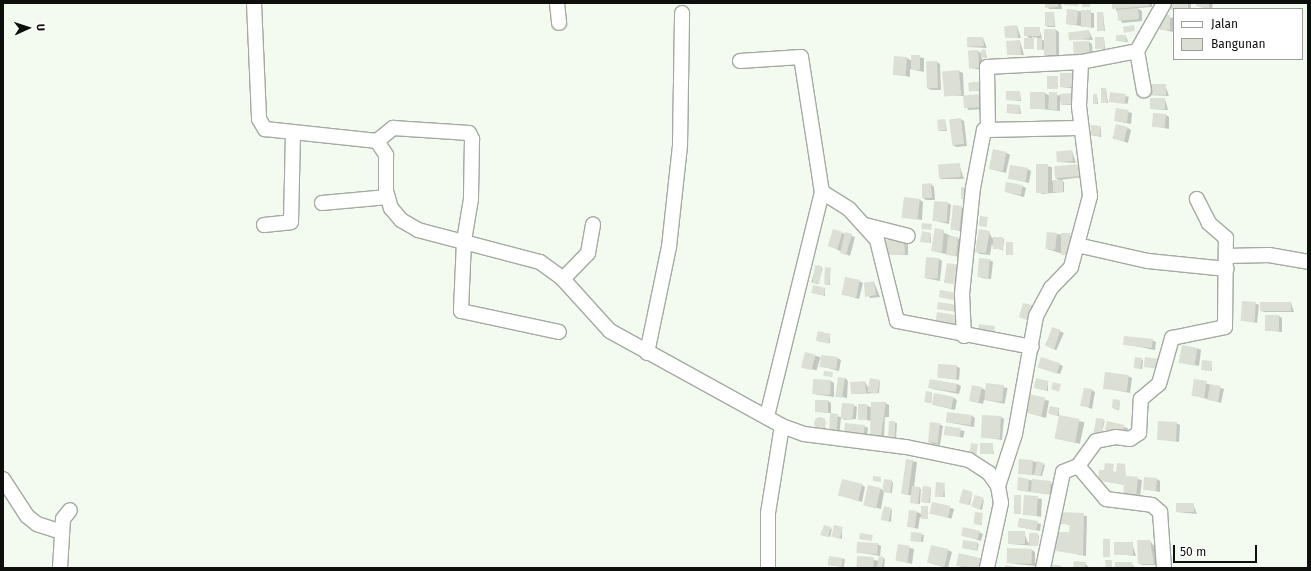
<!DOCTYPE html>
<html>
<head>
<meta charset="utf-8">
<style>
	body { margin:0 }
	#map { position:relative; width:1311px; height:571px; overflow:hidden; background:#f3fbf1; font-family:"Fira Sans",sans-serif }
	div>[style] { position:absolute }
	.shadow>* { inset:0; background:#0003; transform-origin:0 0 }
	.building>* { inset:0; background:#dcdfd3; transform-origin:0 0 }
	.round { border-radius:50% }
	.roads { filter:drop-shadow(1px 0 #a3aba1) drop-shadow(-1px 0 #a3aba1) drop-shadow(0 1px #a3aba1) drop-shadow(0 -1px #a3aba1) }
	.minor>* { height:14px; margin:-7px; padding:0 7px; transform-origin:7px; border-radius:7px; background:#fff }
	span { translate:-50% -50%; white-space:nowrap; text-align:center; line-height:1.15; -webkit-text-stroke:3px #fff; paint-order:stroke }
	.frame { position:absolute; inset:0; border:4px solid #0c0f0b; pointer-events:none }
	.legend { position:absolute; left:1173px; top:8px; width:130px; height:52px; box-sizing:border-box; background:#fff; border:1px solid #9e9f9d; margin:0; padding:5px 7px; list-style:none; font-size:12px; color:#0c0f0b }
	.legend li { display:flex; align-items:center; gap:8px; height:20px }
	.legend b { width:20px; border:1px solid #9e9f9d }
	.north { position:absolute; left:8px; top:8px; width:40px; height:40px; -webkit-text-stroke:3px #fff; paint-order:stroke; rotate:87deg; font-size:11px; font-weight:700; line-height:16px; text-align:center; color:#0c0f0b }
	.north::after { content:''; display:block; margin:auto; width:14px; height:18px; background:#0c0f0b; clip-path:polygon(50% 0,100% 100%,50% 72%,0 100%) }
	.scale { position:absolute; left:1173px; top:545px; width:84px; height:18px; box-sizing:border-box; border:2px solid #0c0f0b; border-top:0; padding-left:5px; font-size:12px; line-height:14px; white-space:nowrap; color:#0c0f0b; -webkit-text-stroke:3px #fff; paint-order:stroke }
</style>
</head>
<body>
<div id="map">
	<div class="shadow">
		<div style="clip-path:polygon(1046px 3px,1061px 3px,1062px 9px,1049px 9px)"></div>
		<div style="clip-path:polygon(1113px 3px,1152px 3px,1152px 7px,1137px 8px,1142px 11px,1142px 21px,1122px 23px)"></div>
		<div style="clip-path:polygon(1172px 3px,1191px 3px,1191px 9px,1174px 11px)"></div>
		<div style="clip-path:polygon(1197px 3px,1213px 3px,1212px 9px,1200px 7px)"></div>
		<div style="clip-path:polygon(1078px 11px,1094px 13px,1094px 28px,1067px 24px)"></div>
		<div style="clip-path:polygon(1054px 13px,1055px 27px,1048px 27px,1046px 26px)"></div>
		<div style="clip-path:polygon(1103px 13px,1105px 31px,1100px 31px)"></div>
		<div style="clip-path:polygon(1161px 16px,1174px 18px,1173px 32px,1160px 29px)"></div>
		<div style="clip-path:polygon(1017px 26px,1021px 38px,1005px 37px)"></div>
		<div style="clip-path:polygon(1039px 28px,1042px 38px,1038px 38px,1045px 41px,1056px 30px,1059px 32px,1059px 56px,1048px 56px,1045px 50px,1038px 49px,1038px 38px,1032px 37px,1033px 49px,1025px 48px,1031px 39px,1025px 35px)"></div>
		<div style="clip-path:polygon(1089px 31px,1093px 40px,1070px 39px)"></div>
		<div style="clip-path:polygon(1126px 36px,1128px 42px,1117px 41px)"></div>
		<div style="clip-path:polygon(983px 38px,987px 48px,968px 47px)"></div>
		<div style="clip-path:polygon(1104px 38px,1105px 49px,1096px 49px)"></div>
		<div style="clip-path:polygon(1020px 41px,1024px 55px,1008px 54px)"></div>
		<div style="clip-path:polygon(1089px 42px,1092px 44px,1093px 60px,1074px 43px)"></div>
		<div style="clip-path:polygon(985px 50px,987px 58px,982px 57px,982px 70px,971px 68px,978px 51px,982px 54px)"></div>
		<div style="clip-path:polygon(912px 56px,924px 58px,924px 72px,910px 69px,910px 77px,894px 74px,907px 58px,912px 61px)"></div>
		<div style="clip-path:polygon(937px 62px,940px 64px,941px 90px,931px 90px,927px 88px)"></div>
		<div style="clip-path:polygon(959px 71px,963px 73px,964px 96px,987px 109px,968px 110px,964px 96px,945px 95px,943px 72px)"></div>
		<div style="clip-path:polygon(1076px 74px,1079px 89px,1061px 87px)"></div>
		<div style="clip-path:polygon(1057px 77px,1058px 89px,1048px 88px)"></div>
		<div style="clip-path:polygon(984px 82px,988px 92px,969px 90px)"></div>
		<div style="clip-path:polygon(1165px 85px,1169px 96px,1148px 95px)"></div>
		<div style="clip-path:polygon(1106px 89px,1108px 103px,1102px 103px)"></div>
		<div style="clip-path:polygon(1020px 92px,1021px 101px,1007px 100px)"></div>
		<div style="clip-path:polygon(1045px 93px,1050px 96px,1072px 94px,1074px 105px,1063px 105px,1060px 100px,1060px 111px,1031px 108px)"></div>
		<div style="left:1111px;top:94px;width:18px;height:7px;rotate:9deg"></div>
		<div style="clip-path:polygon(1097px 95px,1098px 104px,1096px 104px)"></div>
		<div style="clip-path:polygon(1165px 99px,1168px 110px,1151px 109px)"></div>
		<div style="clip-path:polygon(1020px 106px,1021px 114px,1008px 113px)"></div>
		<div style="clip-path:polygon(1117px 109px,1132px 113px,1131px 124px,1116px 121px)"></div>
		<div style="clip-path:polygon(1166px 115px,1169px 117px,1169px 129px,1153px 126px)"></div>
		<div style="clip-path:polygon(961px 119px,964px 121px,967px 146px,956px 147px,953px 145px)"></div>
		<div style="clip-path:polygon(945px 120px,947px 131px,939px 131px)"></div>
		<div style="clip-path:polygon(1101px 127px,1101px 137px,1091px 135px)"></div>
		<div style="clip-path:polygon(1128px 128px,1131px 130px,1128px 143px,1114px 138px)"></div>
		<div style="clip-path:polygon(1072px 151px,1076px 163px,1058px 162px)"></div>
		<div style="clip-path:polygon(1007px 153px,1010px 155px,1006px 173px,990px 169px)"></div>
		<div style="clip-path:polygon(959px 164px,964px 179px,940px 179px)"></div>
		<div style="clip-path:polygon(1037px 165px,1052px 167px,1052px 181px,1061px 181px,1055px 178px,1079px 165px,1084px 177px,1060px 180px,1064px 182px,1064px 192px,1042px 194px,1039px 192px)"></div>
		<div style="clip-path:polygon(1028px 169px,1031px 171px,1029px 183px,1009px 178px)"></div>
		<div style="clip-path:polygon(931px 184px,934px 187px,935px 200px,926px 200px,923px 198px)"></div>
		<div style="clip-path:polygon(1022px 186px,1026px 188px,1024px 197px,1006px 192px)"></div>
		<div style="clip-path:polygon(962px 188px,965px 189px,964px 199px,962px 199px)"></div>
		<div style="clip-path:polygon(920px 200px,923px 202px,922px 220px,904px 217px)"></div>
		<div style="clip-path:polygon(948px 203px,951px 205px,949px 224px,932px 220px)"></div>
		<div style="clip-path:polygon(954px 206px,966px 209px,963px 232px,952px 229px)"></div>
		<div style="clip-path:polygon(935px 229px,961px 240px,959px 257px,933px 251px)"></div>
		<div style="clip-path:polygon(989px 232px,992px 238px,1004px 239px,1003px 250px,993px 248px,992px 243px,990px 255px,980px 254px,977px 252px)"></div>
		<div style="clip-path:polygon(842px 233px,855px 237px,850px 256px,830px 246px)"></div>
		<div style="clip-path:polygon(931px 234px,931px 243px,923px 242px)"></div>
		<div style="clip-path:polygon(1057px 234px,1073px 236px,1073px 257px,1047px 249px)"></div>
		<div style="clip-path:polygon(904px 240px,908px 242px,908px 255px,886px 254px)"></div>
		<div style="clip-path:polygon(1013px 243px,1013px 255px,1008px 255px,1006px 254px)"></div>
		<div style="clip-path:polygon(939px 259px,942px 261px,940px 281px,925px 278px)"></div>
		<div style="clip-path:polygon(990px 260px,993px 262px,991px 279px,982px 278px,978px 276px)"></div>
		<div style="left:816px;top:266px;width:7px;height:17px;rotate:16deg"></div>
		<div style="clip-path:polygon(830px 269px,830px 285px,826px 285px,825px 284px)"></div>
		<div style="clip-path:polygon(859px 281px,863px 283px,859px 299px,842px 294px)"></div>
		<div style="clip-path:polygon(874px 282px,880px 297px,870px 298px,865px 283px)"></div>
		<div style="clip-path:polygon(825px 289px,825px 296px,812px 293px)"></div>
		<div style="clip-path:polygon(1255px 303px,1259px 305px,1257px 323px,1241px 320px)"></div>
		<div style="clip-path:polygon(1291px 303px,1294px 312px,1261px 312px)"></div>
		<div style="clip-path:polygon(1031px 306px,1035px 308px,1031px 321px,1020px 317px)"></div>
		<div style="clip-path:polygon(1279px 316px,1282px 318px,1282px 332px,1266px 330px)"></div>
		<div style="left:1053px;top:328px;width:12px;height:19px;rotate:24deg"></div>
		<div style="clip-path:polygon(830px 334px,830px 343px,818px 341px)"></div>
		<div style="clip-path:polygon(1152px 340px,1156px 342px,1155px 350px,1124px 344px)"></div>
		<div style="clip-path:polygon(1197px 348px,1201px 350px,1199px 366px,1181px 362px)"></div>
		<div style="left:806px;top:353px;width:15px;height:14px;rotate:16deg"></div>
		<div style="clip-path:polygon(837px 358px,841px 360px,839px 371px,821px 366px)"></div>
		<div style="clip-path:polygon(1136px 358px,1143px 360px,1142px 369px,1136px 368px)"></div>
		<div style="clip-path:polygon(1211px 362px,1212px 371px,1204px 370px)"></div>
		<div style="clip-path:polygon(1059px 364px,1063px 366px,1060px 374px,1039px 367px)"></div>
		<div style="clip-path:polygon(956px 366px,960px 368px,959px 380px,938px 377px)"></div>
		<div style="clip-path:polygon(1128px 376px,1132px 378px,1130px 393px,1104px 388px)"></div>
		<div style="clip-path:polygon(845px 378px,848px 381px,847px 398px,838px 396px)"></div>
		<div style="clip-path:polygon(930px 380px,957px 384px,961px 386px,959px 394px,933px 389px,929px 387px)"></div>
		<div style="clip-path:polygon(1195px 380px,1224px 389px,1221px 403px,1193px 395px)"></div>
		<div style="clip-path:polygon(831px 381px,834px 383px,834px 397px,814px 394px)"></div>
		<div style="clip-path:polygon(880px 381px,879px 393px,852px 394px,865px 382px,869px 389px)"></div>
		<div style="clip-path:polygon(1048px 382px,1048px 391px,1035px 388px)"></div>
		<div style="left:987px;top:384px;width:21px;height:16px;rotate:11deg"></div>
		<div style="clip-path:polygon(982px 388px,986px 391px,983px 404px,970px 401px)"></div>
		<div style="clip-path:polygon(1092px 390px,1095px 392px,1092px 409px,1082px 405px)"></div>
		<div style="clip-path:polygon(932px 392px,931px 403px,925px 402px)"></div>
		<div style="clip-path:polygon(1030px 395px,1049px 401px,1046px 418px,1026px 412px)"></div>
		<div style="clip-path:polygon(954px 398px,957px 400px,955px 410px,934px 405px)"></div>
		<div style="clip-path:polygon(828px 401px,831px 403px,831px 414px,843px 418px,853px 405px,857px 407px,856px 419px,845px 420px,841px 418px,839px 437px,830px 434px,831px 413px,816px 412px)"></div>
		<div style="clip-path:polygon(1120px 401px,1119px 410px,1114px 409px)"></div>
		<div style="clip-path:polygon(885px 403px,889px 405px,889px 417px,885px 417px,884px 437px,875px 436px,871px 434px,872px 421px,859px 419px,866px 405px,872px 408px)"></div>
		<div style="clip-path:polygon(1059px 409px,1059px 416px,1050px 414px)"></div>
		<div style="clip-path:polygon(972px 416px,975px 418px,974px 427px,946px 422px)"></div>
		<div style="clip-path:polygon(1001px 417px,1004px 419px,1002px 440px,982px 437px)"></div>
		<div style="left:1060px;top:417px;width:25px;height:22px;rotate:12deg"></div>
		<div style="clip-path:polygon(818px 418px,825px 419px,825px 431px,817px 430px)"></div>
		<div style="left:1097px;top:419px;width:8px;height:14px;rotate:14deg"></div>
		<div style="clip-path:polygon(890px 422px,897px 423px,896px 439px,891px 439px)"></div>
		<div style="left:1108px;top:422px;width:21px;height:8px;rotate:17deg"></div>
		<div style="clip-path:polygon(1176px 423px,1180px 425px,1179px 442px,1158px 439px)"></div>
		<div style="clip-path:polygon(939px 424px,943px 426px,940px 445px,932px 444px,929px 442px)"></div>
		<div style="clip-path:polygon(864px 426px,868px 428px,867px 438px,848px 437px)"></div>
		<div style="left:946px;top:427px;width:19px;height:7px;rotate:12deg"></div>
		<div style="clip-path:polygon(992px 444px,994px 454px,981px 454px)"></div>
		<div style="clip-path:polygon(907px 460px,917px 462px,914px 487px,921px 489px,920px 504px,912px 503px,913px 496px,904px 494px)"></div>
		<div style="clip-path:polygon(1033px 461px,1045px 465px,1042px 476px,1018px 473px)"></div>
		<div style="clip-path:polygon(1100px 471px,1142px 480px,1140px 498px,1128px 497px,1125px 485px,1099px 480px)"></div>
		<div style="clip-path:polygon(1157px 479px,1160px 481px,1160px 492px,1144px 489px)"></div>
		<div style="clip-path:polygon(1029px 480px,1054px 484px,1053px 495px,1018px 490px)"></div>
		<div style="clip-path:polygon(885px 481px,893px 482px,892px 493px,884px 492px,881px 509px,866px 505px,880px 489px,884px 490px)"></div>
		<div style="clip-path:polygon(944px 484px,945px 497px,938px 497px)"></div>
		<div style="clip-path:polygon(862px 485px,865px 487px,862px 502px,839px 495px)"></div>
		<div style="clip-path:polygon(931px 488px,930px 503px,922px 502px)"></div>
		<div style="clip-path:polygon(972px 493px,970px 505px,962px 502px)"></div>
		<div style="clip-path:polygon(1021px 496px,1020px 514px,1015px 514px)"></div>
		<div style="clip-path:polygon(1025px 496px,1042px 499px,1041px 517px,1025px 514px)"></div>
		<div style="clip-path:polygon(984px 499px,982px 510px,974px 507px)"></div>
		<div style="left:933px;top:503px;width:22px;height:10px;rotate:16deg"></div>
		<div style="clip-path:polygon(1193px 504px,1197px 514px,1177px 512px)"></div>
		<div style="clip-path:polygon(927px 507px,928px 519px,920px 517px,918px 529px,908px 526px,917px 512px,922px 514px)"></div>
		<div style="clip-path:polygon(892px 509px,891px 522px,883px 520px)"></div>
		<div style="clip-path:polygon(1059px 513px,1087px 516px,1086px 556px,1056px 550px,1070px 533px,1071px 525px,1059px 523px)"></div>
		<div style="clip-path:polygon(982px 514px,982px 525px,976px 524px)"></div>
		<div style="clip-path:polygon(1020px 519px,1041px 524px,1040px 531px,1019px 527px)"></div>
		<div style="clip-path:polygon(824px 526px,832px 529px,830px 537px,823px 535px)"></div>
		<div style="clip-path:polygon(842px 528px,842px 539px,834px 537px)"></div>
		<div style="clip-path:polygon(979px 532px,983px 534px,981px 541px,962px 535px)"></div>
		<div style="clip-path:polygon(1024px 532px,1028px 543px,1039px 535px,1038px 546px,1009px 544px)"></div>
		<div style="clip-path:polygon(912px 533px,924px 535px,923px 542px,913px 541px)"></div>
		<div style="clip-path:polygon(1109px 540px,1110px 557px,1104px 557px,1103px 556px)"></div>
		<div style="left:964px;top:541px;width:15px;height:7px;rotate:11deg"></div>
		<div style="clip-path:polygon(1150px 541px,1157px 550px,1157px 565px,1142px 565px,1139px 563px)"></div>
		<div style="clip-path:polygon(1132px 543px,1136px 556px,1115px 554px)"></div>
		<div style="clip-path:polygon(877px 544px,881px 546px,880px 557px,885px 559px,884px 568px,858px 568px,858px 557px,879px 561px,880px 556px,857px 552px)"></div>
		<div style="clip-path:polygon(899px 545px,914px 549px,912px 564px,898px 560px)"></div>
		<div style="clip-path:polygon(948px 550px,952px 552px,948px 568px,929px 563px)"></div>
		<div style="clip-path:polygon(1032px 550px,1035px 552px,1035px 566px,1008px 563px)"></div>
		<div style="left:829px;top:557px;width:16px;height:8px;rotate:7deg"></div>
		<div style="clip-path:polygon(1085px 563px,1089px 568px,1074px 568px)"></div>
		<div style="clip-path:polygon(1131px 563px,1135px 568px,1116px 568px)"></div>
		<div style="clip-path:polygon(957px 565px,986px 568px,964px 568px)"></div>
	</div>
	<div class="building">
		<div style="clip-path:polygon(1045px 3px,1058px 3px,1058px 7px,1045px 8px)"></div>
		<div style="clip-path:polygon(1064px 3px,1078px 3px,1078px 6px,1064px 5px)"></div>
		<div style="left:1082px;top:3px;width:8px;height:4px"></div>
		<div style="clip-path:polygon(1112px 3px,1149px 3px,1149px 6px,1112px 9px)"></div>
		<div style="clip-path:polygon(1171px 3px,1188px 3px,1188px 9px,1171px 10px)"></div>
		<div style="clip-path:polygon(1196px 3px,1209px 3px,1209px 8px,1196px 6px)"></div>
		<div style="left:1138px;top:8px;width:11px;height:21px;rotate:85deg"></div>
		<div style="left:1067px;top:9px;width:11px;height:15px;rotate:5deg"></div>
		<div style="left:1081px;top:10px;width:10px;height:17px"></div>
		<div style="left:1054px;top:12px;width:14px;height:9px;rotate:90deg"></div>
		<div style="clip-path:polygon(1097px 12px,1103px 12px,1104px 31px,1097px 31px)"></div>
		<div style="left:1160px;top:15px;width:10px;height:15px"></div>
		<div style="left:1017px;top:25px;width:12px;height:13px;rotate:85deg"></div>
		<div style="left:1134px;top:25px;width:6px;height:11px;rotate:81deg"></div>
		<div style="left:1024px;top:27px;width:16px;height:9px"></div>
		<div style="left:1044px;top:29px;width:12px;height:26px"></div>
		<div style="left:1089px;top:30px;width:8px;height:21px;rotate:83deg"></div>
		<div style="left:1126px;top:35px;width:6px;height:10px;rotate:90deg"></div>
		<div style="clip-path:polygon(967px 37px,983px 37px,984px 46px,967px 47px)"></div>
		<div style="left:1095px;top:37px;width:9px;height:12px"></div>
		<div style="left:1024px;top:38px;width:10px;height:11px"></div>
		<div style="left:1037px;top:38px;width:5px;height:12px"></div>
		<div style="left:1020px;top:40px;width:14px;height:14px;rotate:86deg"></div>
		<div style="left:1089px;top:41px;width:17px;height:16px;rotate:87deg"></div>
		<div style="clip-path:polygon(985px 49px,986px 58px,981px 58px,981px 50px)"></div>
		<div style="left:978px;top:50px;width:18px;height:10px;rotate:87deg"></div>
		<div style="left:911px;top:55px;width:9px;height:15px"></div>
		<div style="left:894px;top:56px;width:13px;height:19px;rotate:4deg"></div>
		<div style="left:937px;top:61px;width:27px;height:11px;rotate:88deg"></div>
		<div style="left:959px;top:70px;width:25px;height:17px;rotate:85deg"></div>
		<div style="left:1060px;top:73px;width:16px;height:14px"></div>
		<div style="left:1047px;top:76px;width:11px;height:13px"></div>
		<div style="left:984px;top:81px;width:9px;height:16px;rotate:84deg"></div>
		<div style="left:1147px;top:84px;width:19px;height:11px"></div>
		<div style="clip-path:polygon(1101px 88px,1106px 88px,1107px 103px,1101px 103px)"></div>
		<div style="left:1006px;top:91px;width:14px;height:9px"></div>
		<div style="left:1030px;top:92px;width:15px;height:17px"></div>
		<div style="clip-path:polygon(1049px 92px,1057px 92px,1057px 110px,1048px 109px)"></div>
		<div style="left:1110px;top:92px;width:16px;height:10px;rotate:7deg"></div>
		<div style="left:1072px;top:93px;width:11px;height:12px;rotate:85deg"></div>
		<div style="left:983px;top:94px;width:13px;height:20px;rotate:86deg"></div>
		<div style="left:1093px;top:94px;width:4px;height:10px"></div>
		<div style="left:1150px;top:98px;width:15px;height:11px"></div>
		<div style="left:1007px;top:104px;width:13px;height:9px;rotate:4deg"></div>
		<div style="left:1116px;top:108px;width:13px;height:13px;rotate:9deg"></div>
		<div style="left:1153px;top:113px;width:13px;height:14px;rotate:4deg"></div>
		<div style="left:961px;top:118px;width:26px;height:12px;rotate:83deg"></div>
		<div style="left:945px;top:119px;width:11px;height:8px;rotate:85deg"></div>
		<div style="left:1116px;top:124px;width:12px;height:15px;rotate:14deg"></div>
		<div style="left:1091px;top:125px;width:10px;height:10px;rotate:6deg"></div>
		<div style="left:993px;top:149px;width:14px;height:20px;rotate:12deg"></div>
		<div style="left:1072px;top:150px;width:11px;height:16px;rotate:85deg"></div>
		<div style="left:960px;top:163px;width:14px;height:22px;rotate:86deg"></div>
		<div style="left:1036px;top:164px;width:12px;height:29px"></div>
		<div style="left:1080px;top:164px;width:12px;height:26px;rotate:85deg"></div>
		<div style="left:1010px;top:165px;width:18px;height:14px;rotate:9deg"></div>
		<div style="left:1053px;top:180px;width:10px;height:12px"></div>
		<div style="left:1006px;top:182px;width:17px;height:10px;rotate:10deg"></div>
		<div style="clip-path:polygon(931px 183px,932px 198px,922px 198px,922px 184px)"></div>
		<div style="left:961px;top:187px;width:3px;height:12px"></div>
		<div style="left:904px;top:197px;width:16px;height:21px;rotate:7deg"></div>
		<div style="left:934px;top:201px;width:14px;height:20px;rotate:4deg"></div>
		<div style="left:953px;top:205px;width:9px;height:25px;rotate:6deg"></div>
		<div style="left:980px;top:216px;width:8px;height:10px;rotate:7deg"></div>
		<div style="left:922px;top:223px;width:10px;height:6px;rotate:6deg"></div>
		<div style="clip-path:polygon(935px 228px,944px 230px,942px 252px,931px 251px)"></div>
		<div style="left:833px;top:229px;width:10px;height:18px;rotate:17deg"></div>
		<div style="left:979px;top:229px;width:11px;height:23px;rotate:10deg"></div>
		<div style="clip-path:polygon(922px 231px,931px 233px,930px 243px,920px 242px)"></div>
		<div style="clip-path:polygon(845px 232px,852px 234px,846px 255px,840px 253px)"></div>
		<div style="left:1047px;top:232px;width:10px;height:17px;rotate:6deg"></div>
		<div style="left:1061px;top:233px;width:9px;height:22px"></div>
		<div style="left:948px;top:236px;width:10px;height:19px;rotate:6deg"></div>
		<div style="left:993px;top:237px;width:10px;height:12px"></div>
		<div style="left:904px;top:239px;width:15px;height:19px;rotate:86deg"></div>
		<div style="left:1006px;top:242px;width:7px;height:13px"></div>
		<div style="left:926px;top:257px;width:13px;height:21px;rotate:4deg"></div>
		<div style="left:979px;top:258px;width:11px;height:19px;rotate:5deg"></div>
		<div style="left:947px;top:263px;width:13px;height:20px;rotate:9deg"></div>
		<div style="left:815px;top:265px;width:7px;height:18px;rotate:8deg"></div>
		<div style="clip-path:polygon(825px 267px,831px 268px,829px 285px,824px 284px)"></div>
		<div style="left:845px;top:277px;width:15px;height:18px;rotate:11deg"></div>
		<div style="clip-path:polygon(874px 281px,876px 295px,865px 297px,864px 283px)"></div>
		<div style="left:813px;top:285px;width:13px;height:8px;rotate:13deg"></div>
		<div style="clip-path:polygon(940px 290px,959px 293px,957px 301px,939px 297px)"></div>
		<div style="left:1242px;top:301px;width:14px;height:20px;rotate:4deg"></div>
		<div style="left:938px;top:302px;width:18px;height:7px;rotate:9deg"></div>
		<div style="left:1291px;top:302px;width:9px;height:31px;rotate:90deg"></div>
		<div style="clip-path:polygon(1023px 303px,1032px 305px,1027px 320px,1019px 317px)"></div>
		<div style="left:937px;top:312px;width:20px;height:14px;rotate:9deg"></div>
		<div style="left:1265px;top:315px;width:14px;height:16px"></div>
		<div style="left:979px;top:324px;width:16px;height:8px;rotate:7deg"></div>
		<div style="left:1052px;top:327px;width:9px;height:20px;rotate:18deg"></div>
		<div style="left:818px;top:331px;width:13px;height:10px;rotate:13deg"></div>
		<div style="left:1124px;top:336px;width:29px;height:9px;rotate:6deg"></div>
		<div style="left:1182px;top:345px;width:16px;height:18px;rotate:11deg"></div>
		<div style="left:805px;top:352px;width:11px;height:16px;rotate:15deg"></div>
		<div style="left:821px;top:355px;width:17px;height:12px;rotate:7deg"></div>
		<div style="left:1041px;top:357px;width:20px;height:11px;rotate:18deg"></div>
		<div style="left:1135px;top:357px;width:7px;height:11px;rotate:8deg"></div>
		<div style="left:1145px;top:357px;width:14px;height:10px;rotate:8deg"></div>
		<div style="left:1202px;top:360px;width:10px;height:10px;rotate:6deg"></div>
		<div style="left:938px;top:364px;width:19px;height:14px;rotate:3deg"></div>
		<div style="left:824px;top:371px;width:9px;height:5px;rotate:6deg"></div>
		<div style="left:1105px;top:372px;width:24px;height:17px;rotate:7deg"></div>
		<div style="left:838px;top:377px;width:7px;height:20px;rotate:8deg"></div>
		<div style="left:870px;top:378px;width:10px;height:14px;rotate:11deg"></div>
		<div style="left:1036px;top:378px;width:13px;height:10px;rotate:13deg"></div>
		<div style="left:813px;top:379px;width:18px;height:15px;rotate:3deg"></div>
		<div style="clip-path:polygon(930px 379px,957px 384px,956px 392px,928px 388px)"></div>
		<div style="left:1194px;top:379px;width:13px;height:17px;rotate:9deg"></div>
		<div style="left:865px;top:381px;width:12px;height:15px;rotate:85deg"></div>
		<div style="clip-path:polygon(1053px 382px,1061px 384px,1059px 392px,1051px 389px)"></div>
		<div style="left:986px;top:383px;width:18px;height:17px;rotate:6deg"></div>
		<div style="left:1210px;top:384px;width:11px;height:16px;rotate:10deg"></div>
		<div style="left:972px;top:385px;width:10px;height:16px;rotate:11deg"></div>
		<div style="clip-path:polygon(1084px 388px,1092px 389px,1089px 407px,1080px 406px)"></div>
		<div style="left:926px;top:391px;width:6px;height:11px;rotate:9deg"></div>
		<div style="left:934px;top:393px;width:20px;height:12px;rotate:11deg"></div>
		<div style="left:1029px;top:394px;width:17px;height:19px;rotate:13deg"></div>
		<div style="left:1113px;top:399px;width:7px;height:9px;rotate:8deg"></div>
		<div style="left:815px;top:400px;width:13px;height:12px"></div>
		<div style="clip-path:polygon(871px 402px,886px 402px,881px 436px,870px 435px)"></div>
		<div style="left:842px;top:403px;width:12px;height:16px;rotate:5deg"></div>
		<div style="left:858px;top:404px;width:9px;height:16px"></div>
		<div style="clip-path:polygon(1050px 406px,1060px 408px,1057px 416px,1048px 413px)"></div>
		<div style="left:947px;top:412px;width:25px;height:10px;rotate:7deg"></div>
		<div style="clip-path:polygon(830px 413px,838px 414px,836px 436px,829px 435px)"></div>
		<div style="left:982px;top:415px;width:19px;height:23px;rotate:3deg"></div>
		<div style="left:1059px;top:415px;width:21px;height:24px;rotate:11deg"></div>
		<div class="round" style="left:814px;top:417px;width:12px;height:12px"></div>
		<div style="left:1096px;top:418px;width:8px;height:15px;rotate:7deg"></div>
		<div style="clip-path:polygon(889px 421px,895px 421px,895px 439px,888px 438px)"></div>
		<div style="left:1107px;top:421px;width:18px;height:9px;rotate:13deg"></div>
		<div style="left:1158px;top:421px;width:19px;height:19px;rotate:3deg"></div>
		<div style="left:930px;top:422px;width:10px;height:20px;rotate:6deg"></div>
		<div style="left:845px;top:423px;width:20px;height:12px;rotate:6deg"></div>
		<div style="left:945px;top:426px;width:16px;height:9px;rotate:7deg"></div>
		<div style="left:971px;top:443px;width:7px;height:11px;rotate:8deg"></div>
		<div style="left:980px;top:443px;width:13px;height:11px"></div>
		<div style="left:906px;top:459px;width:7px;height:35px;rotate:8deg"></div>
		<div style="left:1019px;top:459px;width:14px;height:15px;rotate:4deg"></div>
		<div style="clip-path:polygon(1037px 461px,1044px 463px,1040px 476px,1034px 475px)"></div>
		<div style="clip-path:polygon(1105px 463px,1114px 464px,1113px 471px,1116px 472px,1117px 463px,1125px 464px,1126px 476px,1138px 477px,1136px 497px,1123px 495px,1124px 484px,1098px 481px,1099px 470px,1104px 470px)"></div>
		<div style="clip-path:polygon(873px 476px,881px 477px,881px 482px,873px 481px)"></div>
		<div style="clip-path:polygon(1018px 477px,1029px 479px,1028px 492px,1017px 490px)"></div>
		<div style="left:1144px;top:477px;width:13px;height:13px;rotate:4deg"></div>
		<div style="left:842px;top:479px;width:21px;height:17px;rotate:14deg"></div>
		<div style="left:884px;top:479px;width:8px;height:13px;rotate:7deg"></div>
		<div style="left:1032px;top:479px;width:19px;height:13px;rotate:6deg"></div>
		<div style="clip-path:polygon(936px 482px,945px 483px,943px 497px,935px 497px)"></div>
		<div style="left:868px;top:485px;width:13px;height:21px;rotate:13deg"></div>
		<div style="left:912px;top:486px;width:8px;height:17px;rotate:7deg"></div>
		<div style="left:923px;top:486px;width:8px;height:16px;rotate:7deg"></div>
		<div style="left:963px;top:489px;width:10px;height:14px;rotate:17deg"></div>
		<div style="left:975px;top:495px;width:9px;height:12px;rotate:18deg"></div>
		<div style="left:1014px;top:495px;width:7px;height:19px"></div>
		<div style="left:1024px;top:495px;width:14px;height:20px;rotate:4deg"></div>
		<div style="left:932px;top:502px;width:19px;height:12px;rotate:12deg"></div>
		<div style="left:1176px;top:503px;width:18px;height:9px"></div>
		<div style="left:884px;top:506px;width:8px;height:14px;rotate:14deg"></div>
		<div style="left:921px;top:506px;width:7px;height:13px"></div>
		<div style="left:909px;top:510px;width:8px;height:17px;rotate:7deg"></div>
		<div style="left:975px;top:512px;width:8px;height:12px;rotate:7deg"></div>
		<div style="clip-path:polygon(1058px 512px,1084px 513px,1083px 555px,1055px 551px,1056px 532px,1069px 532px,1070px 524px,1058px 524px)"></div>
		<div style="left:1019px;top:518px;width:19px;height:9px;rotate:9deg"></div>
		<div style="clip-path:polygon(824px 525px,831px 527px,828px 537px,820px 535px)"></div>
		<div style="left:834px;top:525px;width:9px;height:12px;rotate:13deg"></div>
		<div style="left:963px;top:527px;width:17px;height:9px;rotate:13deg"></div>
		<div style="left:1008px;top:531px;width:17px;height:13px"></div>
		<div style="left:911px;top:532px;width:11px;height:9px;rotate:5deg"></div>
		<div style="left:860px;top:533px;width:13px;height:6px;rotate:9deg"></div>
		<div style="left:1029px;top:533px;width:9px;height:13px"></div>
		<div style="left:1103px;top:539px;width:7px;height:18px"></div>
		<div style="left:963px;top:540px;width:15px;height:8px;rotate:8deg"></div>
		<div style="clip-path:polygon(1137px 540px,1150px 540px,1154px 564px,1138px 564px)"></div>
		<div style="left:857px;top:542px;width:21px;height:11px;rotate:3deg"></div>
		<div style="left:1133px;top:542px;width:13px;height:19px;rotate:90deg"></div>
		<div style="left:898px;top:544px;width:12px;height:17px;rotate:9deg"></div>
		<div style="left:931px;top:545px;width:18px;height:18px;rotate:13deg"></div>
		<div style="left:1007px;top:548px;width:25px;height:15px;rotate:2deg"></div>
		<div style="clip-path:polygon(959px 553px,984px 559px,982px 568px,956px 566px)"></div>
		<div style="left:829px;top:556px;width:14px;height:9px;rotate:8deg"></div>
		<div style="left:857px;top:556px;width:17px;height:12px;rotate:3deg"></div>
		<div style="left:879px;top:556px;width:5px;height:11px;rotate:11deg"></div>
		<div style="clip-path:polygon(1105px 560px,1112px 560px,1112px 568px,1106px 568px)"></div>
		<div style="clip-path:polygon(1074px 561px,1086px 562px,1085px 568px,1073px 568px)"></div>
		<div style="left:1115px;top:562px;width:17px;height:6px"></div>
		<div style="clip-path:polygon(1051px 564px,1062px 566px,1062px 568px,1051px 568px)"></div>
		<div style="clip-path:polygon(1005px 565px,1018px 567px,1018px 568px,1005px 568px)"></div>
	</div>
	<div class="roads">
		<div class="minor">
			<div style="left:254px;top:3px;width:116px;rotate:87.5deg"></div>
			<div style="left:259px;top:119px;width:12px;rotate:59deg"></div>
			<div style="left:265px;top:129px;width:113px;rotate:6.1deg"></div>
			<div style="left:377px;top:141px;width:17px;rotate:57deg"></div>
			<div style="left:386px;top:155px;width:36px;rotate:90deg"></div>
			<div style="left:386px;top:191px;width:18px;rotate:74deg"></div>
			<div style="left:391px;top:208px;width:16px;rotate:50deg"></div>
			<div style="left:401px;top:220px;width:20px;rotate:30deg"></div>
			<div style="left:418px;top:230px;width:126px;rotate:14.7deg"></div>
			<div style="left:540px;top:262px;width:26px;rotate:36deg"></div>
			<div style="left:561px;top:277px;width:73px;rotate:47.8deg"></div>
			<div style="left:610px;top:331px;width:196px;rotate:28.9deg"></div>
			<div style="left:782px;top:426px;width:23px;rotate:20deg"></div>
			<div style="left:804px;top:434px;width:103px;rotate:7.3deg"></div>
			<div style="left:906px;top:447px;width:64px;rotate:11.7deg"></div>
			<div style="left:969px;top:460px;width:24px;rotate:33deg"></div>
			<div style="left:989px;top:473px;width:16px;rotate:55deg"></div>
			<div style="left:998px;top:486px;width:17px;rotate:80deg"></div>
			<div style="left:1001px;top:503px;width:66px;rotate:102.2deg"></div>
			<div style="left:557px;top:3px;width:20px;rotate:84deg"></div>
			<div style="left:1137px;top:51px;width:40px;rotate:80deg"></div>
			<div style="left:740px;top:61px;width:61px;rotate:-3.8deg"></div>
			<div style="left:801px;top:57px;width:137px;rotate:81.2deg"></div>
			<div style="left:822px;top:192px;width:32px;rotate:32deg"></div>
			<div style="left:849px;top:209px;width:42px;rotate:47.9deg"></div>
			<div style="left:877px;top:240px;width:83px;rotate:76.1deg"></div>
			<div style="left:897px;top:321px;width:137px;rotate:10.9deg"></div>
			<div style="left:988px;top:127px;width:60px;rotate:-91deg"></div>
			<div style="left:987px;top:67px;width:94px;rotate:-3deg"></div>
			<div style="left:377px;top:141px;width:21px;rotate:-39deg"></div>
			<div style="left:393px;top:128px;width:76px;rotate:3.8deg"></div>
			<div style="left:469px;top:133px;width:7px;rotate:63deg"></div>
			<div style="left:472px;top:139px;width:60px;rotate:91deg"></div>
			<div style="left:471px;top:199px;width:43px;rotate:99.5deg"></div>
			<div style="left:464px;top:241px;width:70px;rotate:92.5deg"></div>
			<div style="left:461px;top:311px;width:100px;rotate:12.1deg"></div>
			<div style="left:322px;top:203px;width:66px;rotate:-5.2deg"></div>
			<div style="left:264px;top:225px;width:27px;rotate:-6deg"></div>
			<div style="left:291px;top:222px;width:89px;rotate:-88.7deg"></div>
			<div style="left:865px;top:225px;width:44px;rotate:14.3deg"></div>
			<div style="left:1077px;top:245px;width:73px;rotate:12.7deg"></div>
			<div style="left:1148px;top:261px;width:79px;rotate:5.8deg"></div>
			<div style="left:1227px;top:256px;width:42px;rotate:-1.4deg"></div>
			<div style="left:1269px;top:255px;width:40px;rotate:10deg"></div>
			<div style="left:563px;top:279px;width:36px;rotate:-46deg"></div>
			<div style="left:588px;top:253px;width:29px;rotate:-80deg"></div>
			<div style="left:964px;top:336px;width:42px;rotate:-92.7deg"></div>
			<div style="left:962px;top:294px;width:107px;rotate:-84.1deg"></div>
			<div style="left:973px;top:188px;width:59px;rotate:-79.3deg"></div>
			<div style="left:984px;top:130px;width:97px;rotate:-1.2deg"></div>
			<div style="left:647px;top:353px;width:108px;rotate:-78.3deg"></div>
			<div style="left:669px;top:247px;width:103px;rotate:-83.8deg"></div>
			<div style="left:680px;top:145px;width:132px;rotate:-89.1deg"></div>
			<div style="left:767px;top:416px;width:231px;rotate:-76.2deg"></div>
			<div style="left:1078px;top:466px;width:43px;rotate:49.7deg"></div>
			<div style="left:1106px;top:499px;width:46px;rotate:7.4deg"></div>
			<div style="left:1152px;top:505px;width:11px;rotate:41deg"></div>
			<div style="left:1160px;top:512px;width:56px;rotate:85.9deg"></div>
			<div style="left:3px;top:479px;width:44px;rotate:57deg"></div>
			<div style="left:27px;top:516px;width:13px;rotate:39deg"></div>
			<div style="left:37px;top:524px;width:25px;rotate:18deg"></div>
			<div style="left:998px;top:486px;width:55px;rotate:-71.9deg"></div>
			<div style="left:1015px;top:434px;width:120px;rotate:-79.9deg"></div>
			<div style="left:1036px;top:316px;width:32px;rotate:-62deg"></div>
			<div style="left:1051px;top:288px;width:29px;rotate:-46deg"></div>
			<div style="left:1071px;top:267px;width:73px;rotate:-75deg"></div>
			<div style="left:1090px;top:196px;width:91px;rotate:-97deg"></div>
			<div style="left:1079px;top:106px;width:44px;rotate:-87.4deg"></div>
			<div style="left:1081px;top:62px;width:57px;rotate:-11.1deg"></div>
			<div style="left:1137px;top:51px;width:55px;rotate:-60.6deg"></div>
			<div style="left:60px;top:568px;width:49px;rotate:-86.5deg"></div>
			<div style="left:63px;top:519px;width:11px;rotate:-52deg"></div>
			<div style="left:768px;top:568px;width:55px;rotate:-90deg"></div>
			<div style="left:768px;top:513px;width:88px;rotate:-80.9deg"></div>
			<div style="left:1043px;top:568px;width:98px;rotate:-78.2deg"></div>
			<div style="left:1063px;top:472px;width:16px;rotate:-22deg"></div>
			<div style="left:1078px;top:466px;width:31px;rotate:-54deg"></div>
			<div style="left:1096px;top:441px;width:20px;rotate:-11deg"></div>
			<div style="left:1116px;top:437px;width:14px;rotate:8deg"></div>
			<div style="left:1130px;top:439px;width:11px;rotate:-34deg"></div>
			<div style="left:1139px;top:433px;width:34px;rotate:-87deg"></div>
			<div style="left:1141px;top:399px;width:23px;rotate:-40deg"></div>
			<div style="left:1159px;top:384px;width:48px;rotate:-74.2deg"></div>
			<div style="left:1172px;top:338px;width:54px;rotate:-11.7deg"></div>
			<div style="left:1225px;top:327px;width:89px;rotate:-89.4deg"></div>
			<div style="left:1226px;top:238px;width:23px;rotate:-139deg"></div>
			<div style="left:1209px;top:223px;width:27px;rotate:-117deg"></div>
		</div>
	</div>
	<div class="frame"></div>
	<ul class="legend">
	<li><b style="height:5px;background:#fff"></b>Jalan</li>
	<li><b style="height:11px;background:#dcdfd3"></b>Bangunan</li>
	</ul>
	<div class="north">U</div>
	<div class="scale">50 m</div>
</div>
</body>
</html>
